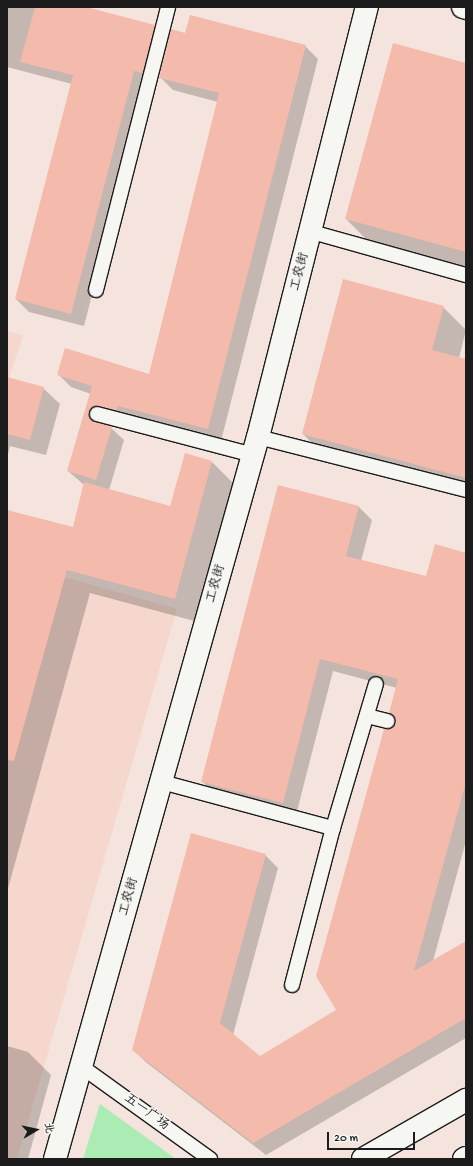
<!DOCTYPE html>
<html>
<head>
<meta charset="utf-8">
<style>
	body { margin:0 }
	#map { position:relative; width:473px; height:1166px; overflow:hidden; background:#f5e4dd; font-family:"Gochi Hand","LXGW WenKai TC",sans-serif }
	div>[style] { position:absolute }
	.built>* { inset:0; background:#f5d7ce }
	.green>* { inset:0; background:#abecb5 }
	.shadow>* { inset:0; background:#0003 }
	.building>* { inset:0; background:#f4baab }
	.roads { filter:drop-shadow(1px 0 #1c1c1c) drop-shadow(-1px 0 #1c1c1c) drop-shadow(0 1px #1c1c1c) drop-shadow(0 -1px #1c1c1c) }
	.service>* { height:14px; margin:-7px; padding:0 7px; transform-origin:7px; border-radius:7px; background:#f6f6f2 }
	.tertiary>* { height:22px; margin:-11px; padding:0 11px; transform-origin:11px; border-radius:11px; background:#f6f6f2 }
	.secondary>* { height:22px; margin:-11px; padding:0 11px; transform-origin:11px; border-radius:11px; background:#f6f6f2 }
	span { translate:-50% -50%; white-space:nowrap; text-align:center; line-height:1.15; -webkit-text-stroke:3px #f6f6f2; paint-order:stroke }
	.street-label { font-size:13px; color:#1c1c1c }
	.frame { position:absolute; inset:0; border:8px solid #1c1c1c; pointer-events:none }
	.north { position:absolute; left:16px; top:1110px; width:40px; height:40px; -webkit-text-stroke:3px #f6f6f2; paint-order:stroke; rotate:81deg; font-size:11px; font-weight:700; line-height:16px; text-align:center; color:#1c1c1c }
	.north::after { content:''; display:block; margin:auto; width:14px; height:18px; background:#1c1c1c; clip-path:polygon(50% 0,100% 100%,50% 72%,0 100%) }
	.scale { position:absolute; left:327px; top:1132px; width:88px; height:18px; box-sizing:border-box; border:2px solid #1c1c1c; border-top:0; padding-left:5px; font-size:12px; line-height:14px; white-space:nowrap; color:#1c1c1c; -webkit-text-stroke:3px #f6f6f2; paint-order:stroke }
</style>
</head>
<body>
<div id="map">
	<div class="built">
		<div style="clip-path:polygon(7px 331px,23px 335px,7px 384px)"></div>
		<div style="clip-path:polygon(7px 561px,177px 609px,17px 1159px,7px 1159px)"></div>
	</div>
	<div class="green">
		<div style="clip-path:polygon(100px 1104px,176px 1159px,83px 1159px)"></div>
	</div>
	<div class="shadow">
		<div style="clip-path:polygon(7px 7px,82px 7px,154px 26px,167px 39px,146px 83px,84px 326px,29px 312px,16px 299px,72px 84px,7px 67px)"></div>
		<div style="clip-path:polygon(186px 34px,305px 46px,318px 59px,221px 441px,108px 418px,102px 425px,111px 428px,124px 440px,109px 490px,171px 507px,212px 462px,235px 485px,198px 622px,90px 593px,7px 892px,7px 511px,73px 529px,84px 485px,68px 471px,91px 394px,71px 387px,58px 374px,149px 376px,218px 102px,173px 90px,160px 77px)"></div>
		<div style="clip-path:polygon(466px 64px,466px 269px,369px 242px,346px 219px)"></div>
		<div style="clip-path:polygon(443px 307px,466px 330px,459px 358px,466px 360px,466px 494px,327px 458px,303px 434px)"></div>
		<div style="clip-path:polygon(7px 378px,43px 388px,60px 404px,46px 455px,10px 446px,7px 458px)"></div>
		<div style="clip-path:polygon(279px 486px,359px 507px,372px 520px,361px 561px,427px 577px,466px 554px,466px 841px,433px 961px,466px 942px,466px 1038px,266px 1155px,147px 1063px,133px 1050px,265px 855px,278px 868px,233px 1035px,260px 1058px,338px 1011px,390px 730px,396px 724px,397px 688px,333px 671px,296px 815px,215px 794px,202px 781px)"></div>
		<div style="clip-path:polygon(7px 1046px,28px 1052px,51px 1075px,28px 1159px,7px 1159px)"></div>
	</div>
	<div class="building">
		<div style="clip-path:polygon(35px 7px,86px 7px,155px 25px,142px 73px,134px 71px,71px 314px,15px 299px,73px 75px,20px 62px)"></div>
		<div style="clip-path:polygon(190px 15px,306px 45px,208px 429px,118px 406px,117px 410px,94px 406px,89px 412px,91px 420px,112px 427px,96px 480px,67px 471px,92px 386px,57px 375px,65px 348px,149px 374px,219px 93px,159px 78px,171px 29px,185px 33px)"></div>
		<div style="clip-path:polygon(393px 43px,466px 63px,466px 252px,345px 219px)"></div>
		<div style="clip-path:polygon(343px 279px,444px 306px,432px 350px,466px 359px,466px 478px,302px 434px)"></div>
		<div style="clip-path:polygon(7px 377px,44px 387px,30px 440px,7px 434px)"></div>
		<div style="clip-path:polygon(185px 453px,212px 461px,175px 599px,67px 570px,14px 761px,7px 760px,7px 510px,73px 527px,84px 482px,170px 506px)"></div>
		<div style="clip-path:polygon(278px 485px,359px 506px,346px 556px,426px 576px,435px 544px,466px 553px,466px 782px,414px 971px,466px 941px,466px 1018px,253px 1143px,132px 1050px,191px 833px,266px 854px,220px 1023px,260px 1056px,336px 1010px,316px 976px,384px 729px,390px 729px,395px 723px,395px 718px,389px 713px,398px 679px,320px 659px,283px 803px,201px 782px)"></div>
	</div>
	<div class="roads">
		<div class="service">
			<div style="left:312px;top:232px;width:160px;rotate:15.6deg"></div>
			<div style="left:96px;top:290px;width:292px;rotate:-75.7deg"></div>
			<div style="left:97px;top:414px;width:161px;rotate:14.7deg"></div>
			<div style="left:258px;top:437px;width:215px;rotate:14.3deg"></div>
			<div style="left:367px;top:716px;width:21px;rotate:14deg"></div>
			<div style="left:162px;top:782px;width:177px;rotate:15.1deg"></div>
			<div style="left:333px;top:828px;width:150px;rotate:-73.4deg"></div>
			<div style="left:292px;top:985px;width:162px;rotate:-75.4deg"></div>
			<div style="left:82px;top:1067px;width:158px;rotate:35.7deg"></div>
		</div>
		<div class="tertiary">
			<div style="left:55px;top:1159px;width:750px;rotate:-74.3deg"></div>
			<div style="left:258px;top:437px;width:444px;rotate:-75.8deg"></div>
		</div>
		<div class="secondary">
			<div style="left:463px;top:7px;width:3px;rotate:18deg"></div>
			<div style="left:363px;top:1159px;width:119px;rotate:-29.8deg"></div>
			<div style="left:464px;top:1159px;width:2px;rotate:-27deg"></div>
		</div>
	</div>
	<div class="street-label">
		<span style="left:301px;top:272px;rotate:-75deg">工农街</span>
		<span style="left:217px;top:584px;rotate:-74deg">工农街</span>
		<span style="left:130px;top:897px;rotate:-74deg">工农街</span>
		<span style="left:146px;top:1113px;rotate:36deg">五一广场</span>
	</div>
	<div class="frame"></div>
	<div class="north">北</div>
	<div class="scale">20 m</div>
</div>
</body>
</html>
